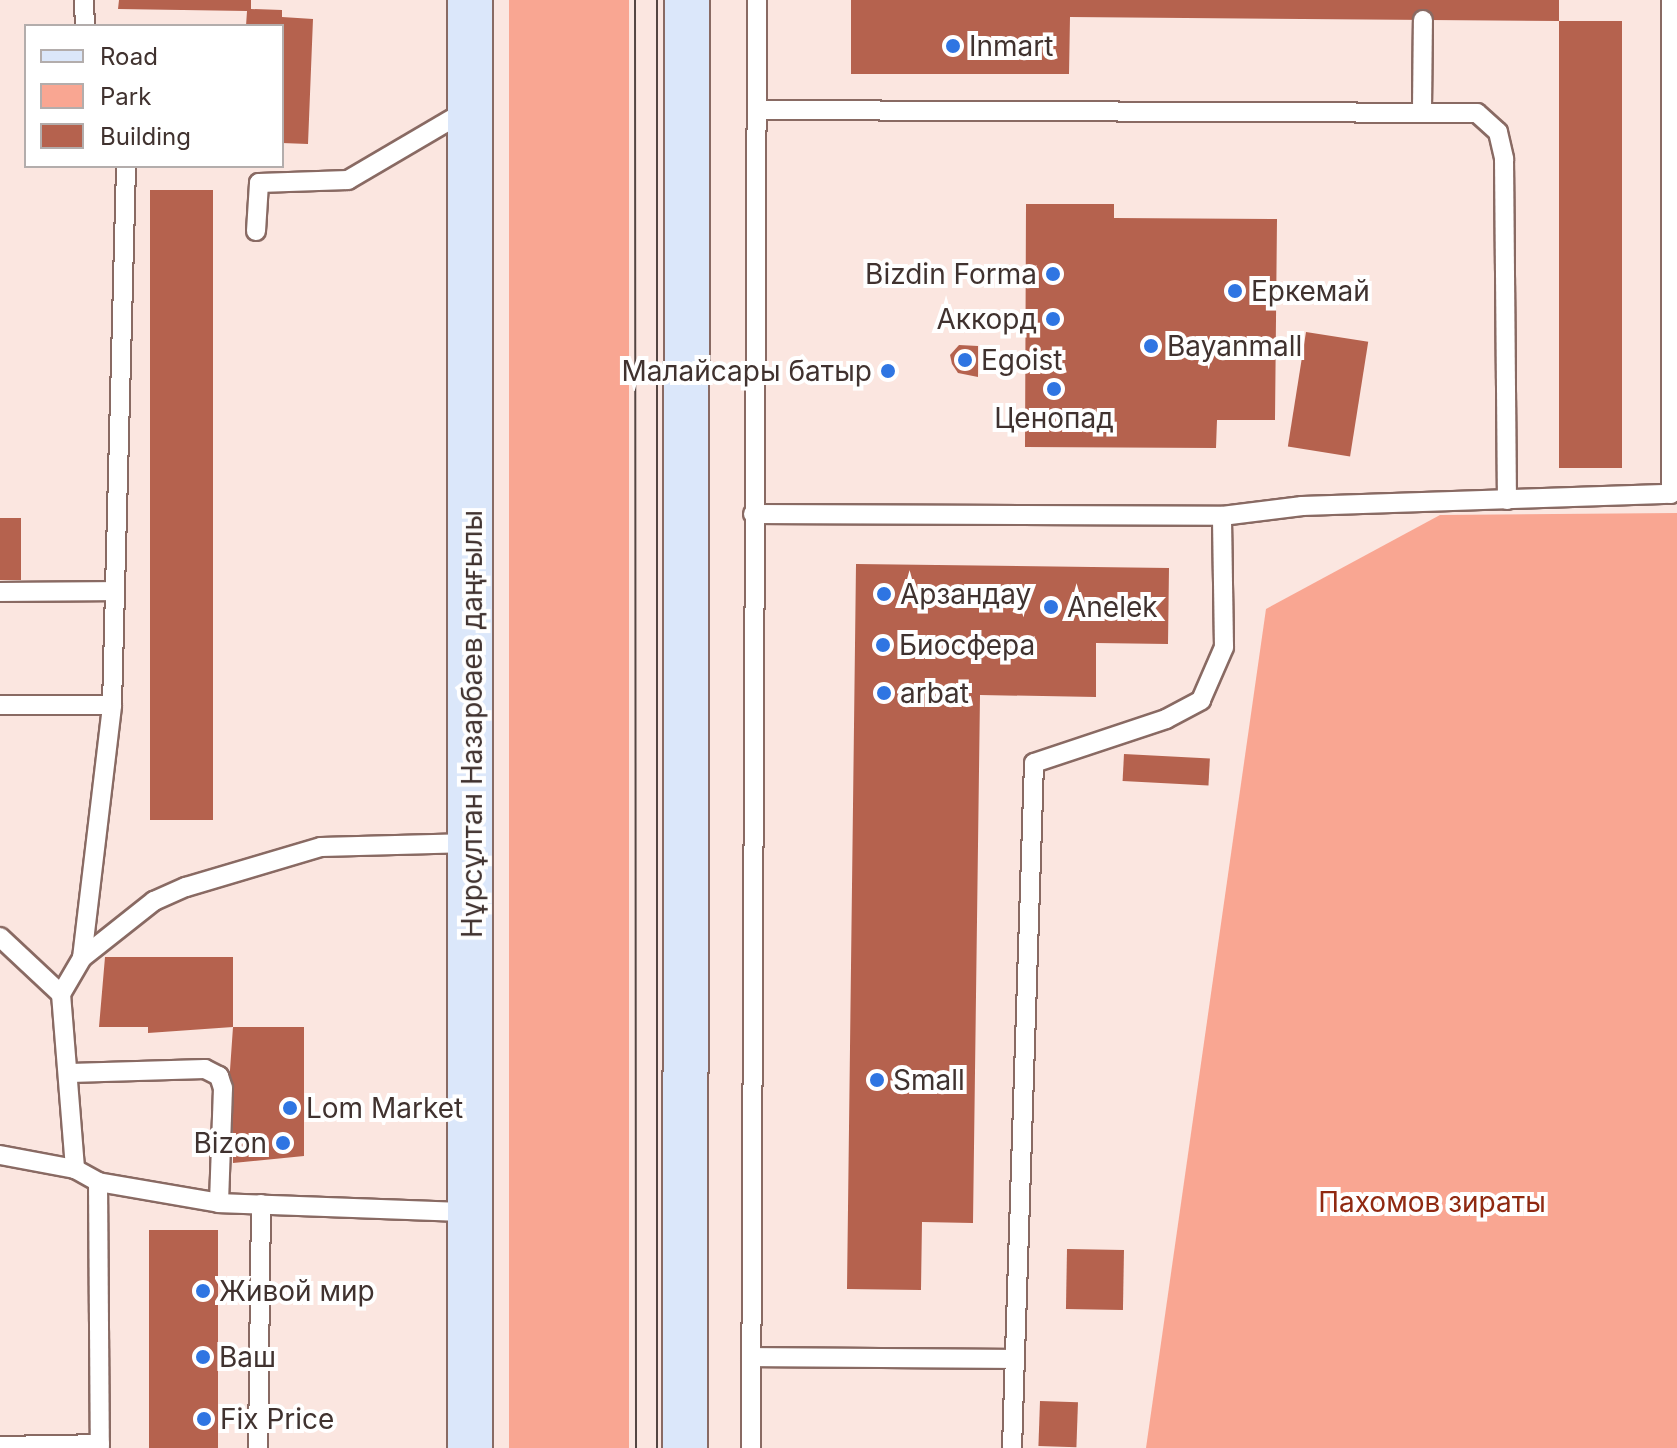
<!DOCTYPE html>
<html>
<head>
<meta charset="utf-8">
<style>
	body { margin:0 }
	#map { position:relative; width:1677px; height:1448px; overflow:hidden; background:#fbe6e0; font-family:Inter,sans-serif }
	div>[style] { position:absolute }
	.green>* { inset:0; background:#f9a692; transform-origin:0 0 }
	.building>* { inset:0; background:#b5624e; transform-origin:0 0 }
	.roads { filter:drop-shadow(2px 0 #896a63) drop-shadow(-2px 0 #896a63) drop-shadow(0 2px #896a63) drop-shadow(0 -2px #896a63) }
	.service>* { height:18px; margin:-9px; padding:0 9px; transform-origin:9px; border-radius:9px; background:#fff }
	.primary>* { height:44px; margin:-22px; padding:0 22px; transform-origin:22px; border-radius:22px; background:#dbe7fa }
	.tram>* { height:2px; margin:-1px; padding:0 1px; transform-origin:1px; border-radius:1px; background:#544542 }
	.dots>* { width:22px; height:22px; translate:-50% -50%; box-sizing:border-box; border:4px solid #fff; border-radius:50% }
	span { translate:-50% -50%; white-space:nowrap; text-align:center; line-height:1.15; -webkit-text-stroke:8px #fff; paint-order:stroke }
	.poi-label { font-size:28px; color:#40322f }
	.left { translate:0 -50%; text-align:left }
	.right { translate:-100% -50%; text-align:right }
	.street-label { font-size:28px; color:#40322f }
	.park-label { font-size:28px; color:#902911 }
	.legend { position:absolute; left:24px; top:24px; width:260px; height:144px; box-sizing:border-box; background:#fff; border:2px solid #b3adac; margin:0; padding:10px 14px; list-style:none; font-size:24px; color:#40322f }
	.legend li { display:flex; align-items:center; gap:16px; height:40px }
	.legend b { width:40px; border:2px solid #b3adac }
</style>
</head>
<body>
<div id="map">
	<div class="green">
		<div style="left:509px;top:0;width:120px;height:1448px"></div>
		<div style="clip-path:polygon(1677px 513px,1677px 1448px,1146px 1448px,1266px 609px,1440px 515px)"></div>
	</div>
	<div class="building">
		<div style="clip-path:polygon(119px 0,251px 0,251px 9px,282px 10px,282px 17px,313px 19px,308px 144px,282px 143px,282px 26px,246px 26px,247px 11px,118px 9px)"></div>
		<div style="clip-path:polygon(851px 0,1559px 0,1559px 21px,1070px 17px,1069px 74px,851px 74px)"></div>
		<div style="left:1559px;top:21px;width:63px;height:447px"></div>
		<div style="left:150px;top:190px;width:63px;height:630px"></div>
		<div style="clip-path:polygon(1026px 204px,1114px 204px,1114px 218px,1277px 219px,1275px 420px,1217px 420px,1216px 448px,1025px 447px)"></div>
		<div style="left:1306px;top:332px;width:63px;height:116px;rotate:9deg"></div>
		<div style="clip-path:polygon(959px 345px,978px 346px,978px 377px,958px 373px,952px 364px,950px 355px)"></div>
		<div style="left:0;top:518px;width:21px;height:62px"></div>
		<div style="clip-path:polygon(856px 564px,1169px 568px,1168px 644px,1096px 643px,1096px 697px,980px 695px,973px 1223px,922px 1222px,921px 1290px,847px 1289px)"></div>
		<div style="left:1124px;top:754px;width:86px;height:27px;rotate:3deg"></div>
		<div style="clip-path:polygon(105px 957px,233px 957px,233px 1027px,148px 1033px,148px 1027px,99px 1027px)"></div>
		<div style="clip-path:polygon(233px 1027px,304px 1027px,304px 1156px,233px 1163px,233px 1113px,227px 1113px)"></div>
		<div style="left:149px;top:1230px;width:69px;height:218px"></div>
		<div style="left:1067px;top:1249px;width:57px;height:60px;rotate:1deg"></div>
		<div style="left:1040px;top:1401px;width:38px;height:45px;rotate:2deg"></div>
	</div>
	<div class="roads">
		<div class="service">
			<div style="left:84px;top:0;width:26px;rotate:88deg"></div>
			<div style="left:1422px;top:109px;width:89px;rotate:-89.4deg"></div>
			<div style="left:758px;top:110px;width:719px;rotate:0.24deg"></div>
			<div style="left:1477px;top:113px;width:28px;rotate:42deg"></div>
			<div style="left:1498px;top:132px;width:28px;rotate:77deg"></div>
			<div style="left:1504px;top:159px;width:341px;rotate:89.5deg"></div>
			<div style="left:256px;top:231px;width:48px;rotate:-86.4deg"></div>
			<div style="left:259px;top:183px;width:89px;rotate:-1.9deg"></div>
			<div style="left:348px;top:180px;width:140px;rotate:-30.4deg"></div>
			<div style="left:753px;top:514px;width:469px;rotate:0.2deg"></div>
			<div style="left:1222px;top:516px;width:81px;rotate:-7.1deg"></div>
			<div style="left:1302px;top:506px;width:369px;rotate:-1.9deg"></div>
			<div style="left:1671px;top:494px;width:494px;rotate:-90deg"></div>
			<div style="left:0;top:592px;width:115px;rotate:-0.5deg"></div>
			<div style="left:0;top:705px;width:112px"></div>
			<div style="left:0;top:937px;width:83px;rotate:43.1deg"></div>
			<div style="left:61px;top:994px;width:176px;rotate:85.4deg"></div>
			<div style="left:75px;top:1169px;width:26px;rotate:29deg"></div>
			<div style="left:98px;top:1182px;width:123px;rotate:9.8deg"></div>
			<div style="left:82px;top:958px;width:255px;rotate:-83.2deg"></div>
			<div style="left:112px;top:705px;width:539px;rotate:-88.51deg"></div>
			<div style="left:61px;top:994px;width:42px;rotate:-59.7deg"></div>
			<div style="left:82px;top:958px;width:92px;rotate:-38.4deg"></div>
			<div style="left:154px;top:901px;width:35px;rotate:-24deg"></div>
			<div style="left:186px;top:887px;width:141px;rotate:-16.5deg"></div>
			<div style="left:321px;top:847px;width:150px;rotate:-1.5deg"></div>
			<div style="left:70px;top:1073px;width:135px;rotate:-1.7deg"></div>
			<div style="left:205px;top:1069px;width:16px;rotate:27deg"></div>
			<div style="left:219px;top:1076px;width:13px;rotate:72deg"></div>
			<div style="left:223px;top:1088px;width:115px;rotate:92deg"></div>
			<div style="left:219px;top:1203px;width:248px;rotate:2.1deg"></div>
			<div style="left:0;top:1155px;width:76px;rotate:10.6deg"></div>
			<div style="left:98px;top:1182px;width:266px;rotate:89.6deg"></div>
			<div style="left:751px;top:1357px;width:260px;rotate:0.4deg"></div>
			<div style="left:0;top:1446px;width:100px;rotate:-1.1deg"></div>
			<div style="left:258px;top:1448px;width:244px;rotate:-89.3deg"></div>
			<div style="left:751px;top:1448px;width:1448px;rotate:-89.76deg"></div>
			<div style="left:1012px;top:1448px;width:685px;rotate:-88.16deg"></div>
			<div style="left:1034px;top:763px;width:139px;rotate:-18.4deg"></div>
			<div style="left:1166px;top:719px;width:40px;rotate:-28deg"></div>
			<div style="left:1201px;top:700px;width:58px;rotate:-66.5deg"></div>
			<div style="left:1224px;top:647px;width:131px;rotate:-90.9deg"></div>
		</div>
		<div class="primary">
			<div style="left:470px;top:1448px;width:1448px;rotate:-90deg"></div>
			<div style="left:685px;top:1448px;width:1448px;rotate:-89.92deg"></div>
		</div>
	</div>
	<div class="tram">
		<div style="left:635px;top:0;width:1448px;rotate:89.96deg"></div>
		<div style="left:657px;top:1448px;width:1448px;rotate:-90deg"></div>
	</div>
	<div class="dots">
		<div style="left:953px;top:46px;background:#2f75e2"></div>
		<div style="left:1053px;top:274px;background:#2f75e2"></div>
		<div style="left:1235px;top:291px;background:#2f75e2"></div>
		<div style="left:1053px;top:319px;background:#2f75e2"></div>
		<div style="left:1151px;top:346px;background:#2f75e2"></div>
		<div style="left:965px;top:360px;background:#2f75e2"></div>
		<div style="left:888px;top:371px;background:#2f75e2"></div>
		<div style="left:1054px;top:389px;background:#2f75e2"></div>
		<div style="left:884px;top:594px;background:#2f75e2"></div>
		<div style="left:1051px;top:607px;background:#2f75e2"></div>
		<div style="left:883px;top:645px;background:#2f75e2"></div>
		<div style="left:884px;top:693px;background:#2f75e2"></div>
		<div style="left:877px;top:1080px;background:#2f75e2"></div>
		<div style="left:290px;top:1108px;background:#2f75e2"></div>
		<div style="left:283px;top:1143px;background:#2f75e2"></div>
		<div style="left:203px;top:1291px;background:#2f75e2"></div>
		<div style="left:203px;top:1357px;background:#2f75e2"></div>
		<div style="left:204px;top:1419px;background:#2f75e2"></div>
	</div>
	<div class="poi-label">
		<span class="left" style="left:969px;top:46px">Inmart</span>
		<span class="right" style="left:1037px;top:274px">Bizdin Forma</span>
		<span class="left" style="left:1251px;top:291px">Еркемай</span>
		<span class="right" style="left:1037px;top:319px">Аккорд</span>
		<span class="left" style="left:1167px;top:346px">Bayanmall</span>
		<span class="left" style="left:981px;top:360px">Egoist</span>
		<span class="right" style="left:872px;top:371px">Малайсары батыр</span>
		<span style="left:1054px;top:418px">Ценопад</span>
		<span class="left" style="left:900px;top:594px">Арзандау</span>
		<span class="left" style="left:1067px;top:607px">Anelek</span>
		<span class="left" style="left:899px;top:645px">Биосфера</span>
		<span class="left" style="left:900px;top:693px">arbat</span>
		<span class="left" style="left:893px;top:1080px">Small</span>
		<span class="left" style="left:306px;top:1108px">Lom Market</span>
		<span class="right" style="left:267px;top:1143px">Bizon</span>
		<span class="left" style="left:219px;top:1291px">Живой мир</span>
		<span class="left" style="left:219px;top:1357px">Ваш</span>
		<span class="left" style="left:220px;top:1419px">Fix Price</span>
	</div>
	<div class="street-label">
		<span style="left:472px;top:724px;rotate:-90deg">Нұрсұлтан Назарбаев даңғылы</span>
	</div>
	<div class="park-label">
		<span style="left:1432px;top:1202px">Пахомов зираты</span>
	</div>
	<ul class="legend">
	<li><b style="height:10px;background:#dbe7fa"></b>Road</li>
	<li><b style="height:22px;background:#f9a692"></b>Park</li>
	<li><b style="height:22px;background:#b5624e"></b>Building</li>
	</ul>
</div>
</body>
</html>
